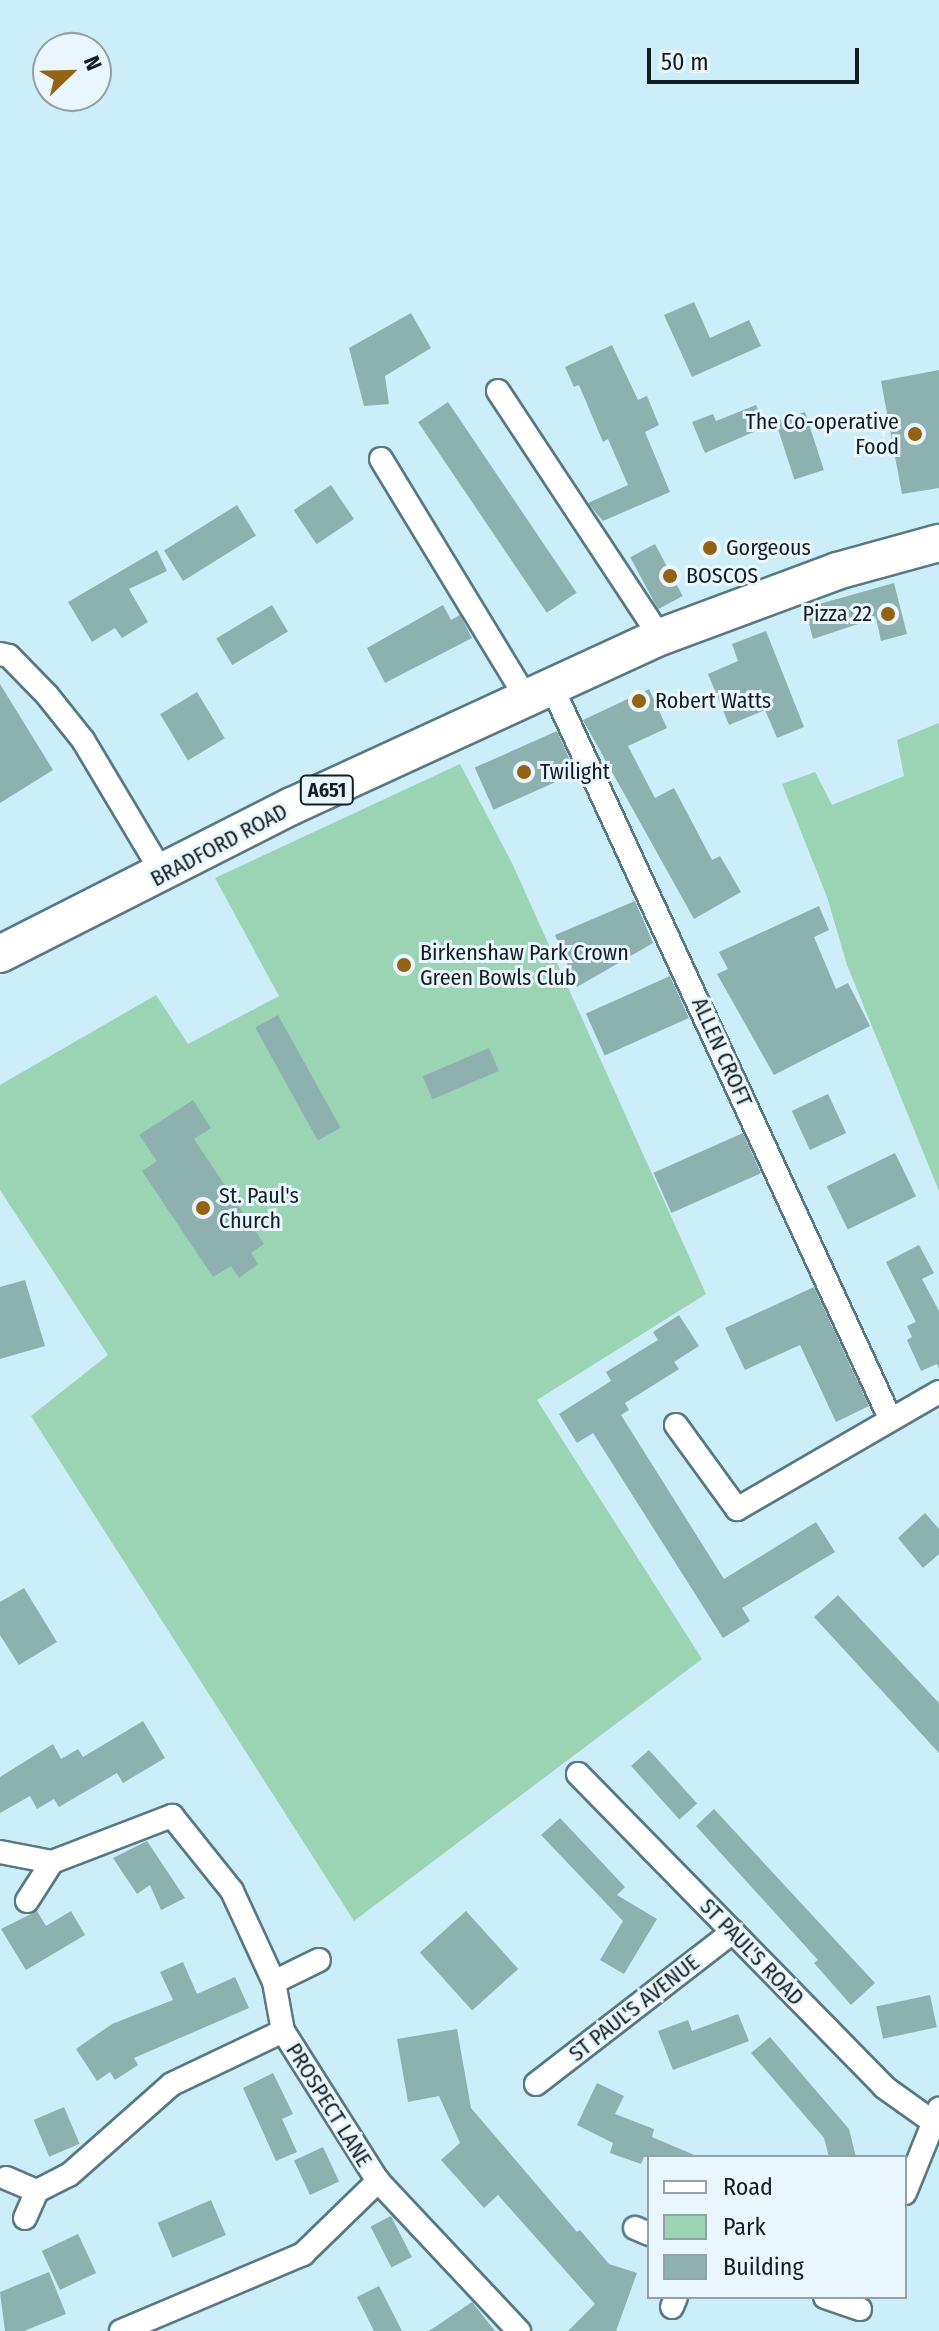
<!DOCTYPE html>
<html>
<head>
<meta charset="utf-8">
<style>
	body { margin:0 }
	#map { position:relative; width:939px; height:2331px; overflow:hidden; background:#cbeef9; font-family:"Fira Sans Condensed",sans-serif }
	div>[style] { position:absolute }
	.green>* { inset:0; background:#9bd4b5 }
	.building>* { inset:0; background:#8db1ae; transform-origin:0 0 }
	.roads { filter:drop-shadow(2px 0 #587882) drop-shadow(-2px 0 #587882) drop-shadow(0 2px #587882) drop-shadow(0 -2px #587882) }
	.street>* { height:22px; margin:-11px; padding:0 11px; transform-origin:11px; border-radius:11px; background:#fff }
	.primary>* { height:36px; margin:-18px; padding:0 18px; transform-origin:18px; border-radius:18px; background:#fff }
	.dots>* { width:22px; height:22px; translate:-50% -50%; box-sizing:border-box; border:4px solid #e9f7fc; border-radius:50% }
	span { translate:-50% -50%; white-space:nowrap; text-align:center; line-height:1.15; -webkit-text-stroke:6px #e9f7fc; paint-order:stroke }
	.shield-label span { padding:2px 6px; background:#e9f7fc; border:2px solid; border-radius:6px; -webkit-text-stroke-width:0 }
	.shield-label { font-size:20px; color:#111e22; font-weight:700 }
	.poi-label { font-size:22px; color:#111e22 }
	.right { translate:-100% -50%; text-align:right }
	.left { translate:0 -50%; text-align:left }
	.street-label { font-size:22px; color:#111e22 }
	.legend { position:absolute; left:647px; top:2155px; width:260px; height:144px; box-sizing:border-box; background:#e9f7fc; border:2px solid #93a0a5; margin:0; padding:10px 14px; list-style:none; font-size:24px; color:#111e22 }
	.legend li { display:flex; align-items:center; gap:16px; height:40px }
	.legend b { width:40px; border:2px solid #93a0a5 }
	.north { position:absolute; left:32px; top:32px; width:80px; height:80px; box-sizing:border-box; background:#e9f7fc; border:2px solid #93a0a5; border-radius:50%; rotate:67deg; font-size:22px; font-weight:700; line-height:32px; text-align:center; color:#111e22 }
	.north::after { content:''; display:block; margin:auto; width:28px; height:36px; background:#936212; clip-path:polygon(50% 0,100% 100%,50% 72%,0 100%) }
	.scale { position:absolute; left:647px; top:48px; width:212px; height:36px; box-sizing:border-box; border:4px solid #111e22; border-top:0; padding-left:10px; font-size:24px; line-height:28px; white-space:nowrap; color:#111e22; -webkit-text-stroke:6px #e9f7fc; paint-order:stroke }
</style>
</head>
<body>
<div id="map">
	<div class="green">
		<div style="clip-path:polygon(939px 723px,939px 1191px,847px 965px,827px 897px,782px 784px,815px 772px,832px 805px,904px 776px,897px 740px)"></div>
		<div style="clip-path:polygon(460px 764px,512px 863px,706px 1294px,537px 1400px,702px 1659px,354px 1921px,31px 1416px,108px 1355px,0 1190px,0 1085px,156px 995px,188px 1044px,279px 996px,215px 878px)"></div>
	</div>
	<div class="building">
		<div style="clip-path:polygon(694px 302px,710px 338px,749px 320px,761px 346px,692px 377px,664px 315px)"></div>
		<div style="clip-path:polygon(411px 313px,431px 348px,385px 376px,389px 404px,364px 406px,349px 348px)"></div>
		<div style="clip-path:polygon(612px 345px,638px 400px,647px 396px,659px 425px,645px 432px,670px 492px,603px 521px,588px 503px,628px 485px,608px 439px,603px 442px,579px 385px,574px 387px,565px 367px)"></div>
		<div style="clip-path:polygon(939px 370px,939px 488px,902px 494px,881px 381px)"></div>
		<div style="left:448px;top:402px;width:230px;height:36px;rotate:56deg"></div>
		<div style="clip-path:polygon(756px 405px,765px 427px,705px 453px,692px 422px,713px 414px,716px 421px)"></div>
		<div style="left:805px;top:412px;width:61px;height:31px;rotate:72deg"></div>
		<div style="left:331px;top:485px;width:41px;height:45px;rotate:56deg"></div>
		<div style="left:237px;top:505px;width:36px;height:86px;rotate:58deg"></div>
		<div style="left:655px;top:544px;width:59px;height:28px;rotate:62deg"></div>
		<div style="clip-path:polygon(157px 550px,167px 571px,129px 589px,148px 622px,122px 638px,115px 628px,92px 642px,68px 602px)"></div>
		<div style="clip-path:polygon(894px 583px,907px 634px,881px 641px,876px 618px,813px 639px,805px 608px)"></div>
		<div style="left:272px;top:605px;width:31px;height:65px;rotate:59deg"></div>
		<div style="clip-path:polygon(443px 605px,451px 620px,460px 615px,472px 638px,385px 683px,367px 648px)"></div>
		<div style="clip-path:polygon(766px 631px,804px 727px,777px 738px,765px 710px,729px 725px,708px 674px,738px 661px,732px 644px)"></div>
		<div style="clip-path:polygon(0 684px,53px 770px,0 803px)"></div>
		<div style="clip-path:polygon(649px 689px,667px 728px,628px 746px,655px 798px,674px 788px,712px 860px,720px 856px,741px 892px,694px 919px,583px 720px)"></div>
		<div style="left:197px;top:692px;width:54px;height:43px;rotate:59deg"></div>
		<div style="left:557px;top:731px;width:46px;height:90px;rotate:66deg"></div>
		<div style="clip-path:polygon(635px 901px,653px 943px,577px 987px,555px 935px)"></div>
		<div style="clip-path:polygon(819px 906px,829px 930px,814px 937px,836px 989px,848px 983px,870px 1026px,774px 1075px,717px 974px,728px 969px,719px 952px)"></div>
		<div style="left:670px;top:976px;width:46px;height:92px;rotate:66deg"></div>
		<div style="left:278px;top:1015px;width:129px;height:26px;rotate:61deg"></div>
		<div style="left:489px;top:1048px;width:25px;height:72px;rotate:67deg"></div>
		<div style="left:828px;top:1094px;width:43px;height:40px;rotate:65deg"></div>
		<div style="clip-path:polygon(193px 1100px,211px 1128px,194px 1139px,264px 1244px,251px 1253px,258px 1264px,239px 1278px,231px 1266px,213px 1277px,142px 1171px,157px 1161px,139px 1135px)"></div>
		<div style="left:743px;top:1133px;width:44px;height:98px;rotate:66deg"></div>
		<div style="left:895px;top:1153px;width:48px;height:76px;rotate:64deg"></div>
		<div style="clip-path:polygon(919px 1245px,934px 1273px,922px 1279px,939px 1311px,939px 1368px,937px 1364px,921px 1371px,907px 1340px,912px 1337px,907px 1326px,916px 1322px,886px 1262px)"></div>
		<div style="clip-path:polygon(25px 1280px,45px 1346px,0 1359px,0 1287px)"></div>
		<div style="clip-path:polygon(814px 1287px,869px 1406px,836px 1422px,800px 1345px,745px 1370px,725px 1328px)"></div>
		<div style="clip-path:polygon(679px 1315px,699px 1346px,674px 1362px,679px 1369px,625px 1403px,629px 1410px,621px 1415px,724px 1579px,816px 1522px,835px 1552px,742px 1608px,750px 1621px,723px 1638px,593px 1433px,577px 1443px,559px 1414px,611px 1381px,606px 1372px,658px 1340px,653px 1332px)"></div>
		<div style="clip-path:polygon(925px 1513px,939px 1529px,939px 1554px,923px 1568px,898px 1538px)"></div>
		<div style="clip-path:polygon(24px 1588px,57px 1642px,19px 1665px,0 1635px,0 1602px)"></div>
		<div style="clip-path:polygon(838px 1595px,939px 1703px,939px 1753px,814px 1617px)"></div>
		<div style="clip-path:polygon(143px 1721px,165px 1758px,123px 1783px,117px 1773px,59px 1807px,54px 1799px,37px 1809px,30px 1796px,0 1813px,0 1777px,53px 1744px,61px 1759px,78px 1749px,83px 1757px)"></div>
		<div style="left:649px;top:1750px;width:72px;height:24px;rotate:48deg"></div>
		<div style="clip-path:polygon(714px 1809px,875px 1983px,851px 2005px,814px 1963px,818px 1960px,696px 1826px)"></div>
		<div style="clip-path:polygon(560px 1818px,625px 1887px,617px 1895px,657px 1919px,624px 1974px,600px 1960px,623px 1921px,541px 1835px)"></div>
		<div style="clip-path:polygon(147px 1841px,185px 1898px,161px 1910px,150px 1885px,137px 1894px,113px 1858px)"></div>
		<div style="clip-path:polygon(37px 1911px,46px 1926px,71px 1911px,85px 1935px,26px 1970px,1px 1929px)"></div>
		<div style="left:466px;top:1911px;width:78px;height:62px;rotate:48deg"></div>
		<div style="clip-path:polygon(183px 1962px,197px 1994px,235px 1977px,249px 2008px,134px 2058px,138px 2065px,115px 2080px,110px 2072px,97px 2081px,76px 2049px,112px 2024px,173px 2000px,160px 1972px)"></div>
		<div style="left:930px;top:1995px;width:33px;height:55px;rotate:78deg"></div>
		<div style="clip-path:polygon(738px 2014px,749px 2041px,673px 2070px,658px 2031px,688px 2020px,692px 2031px)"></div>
		<div style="clip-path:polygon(457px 2029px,471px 2108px,577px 2232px,580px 2230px,609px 2264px,637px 2273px,616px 2331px,568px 2331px,595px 2304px,498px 2195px,484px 2208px,441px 2160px,460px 2143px,439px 2096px,408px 2102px,397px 2039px)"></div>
		<div style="clip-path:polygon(770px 2037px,849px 2129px,856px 2157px,829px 2157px,824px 2138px,751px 2053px)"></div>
		<div style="clip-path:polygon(273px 2073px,293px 2114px,282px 2119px,297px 2152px,276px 2161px,243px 2088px)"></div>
		<div style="clip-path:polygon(597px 2083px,624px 2096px,615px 2114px,654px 2129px,652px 2137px,699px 2157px,644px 2157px,641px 2164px,610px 2153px,613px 2143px,577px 2125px)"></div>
		<div style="left:64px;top:2107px;width:40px;height:33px;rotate:67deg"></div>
		<div style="left:323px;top:2147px;width:38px;height:32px;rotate:65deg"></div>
		<div style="left:211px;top:2200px;width:38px;height:58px;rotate:67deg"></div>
		<div style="left:391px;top:2216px;width:46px;height:23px;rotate:63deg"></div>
		<div style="left:78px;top:2234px;width:43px;height:40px;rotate:65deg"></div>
		<div style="clip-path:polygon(49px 2272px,66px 2314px,24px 2331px,5px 2331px,0 2292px)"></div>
		<div style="clip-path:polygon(379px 2286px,402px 2331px,374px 2331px,357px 2297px)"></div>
		<div style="clip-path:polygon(472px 2302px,495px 2331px,429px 2331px)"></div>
	</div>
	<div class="roads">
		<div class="street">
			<div style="left:498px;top:391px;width:295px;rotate:56.6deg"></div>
			<div style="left:381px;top:459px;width:281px;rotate:58.7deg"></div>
			<div style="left:0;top:654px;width:9px;rotate:13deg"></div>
			<div style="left:9px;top:656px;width:54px;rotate:45.7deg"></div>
			<div style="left:47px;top:695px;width:58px;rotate:51.3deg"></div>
			<div style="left:83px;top:740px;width:158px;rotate:59.2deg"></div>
			<div style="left:552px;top:687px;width:805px;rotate:65.19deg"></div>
			<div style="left:676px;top:1425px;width:104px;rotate:54deg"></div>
			<div style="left:737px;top:1509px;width:233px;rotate:-30.1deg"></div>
			<div style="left:578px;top:1774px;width:438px;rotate:45.6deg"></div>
			<div style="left:884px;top:2087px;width:60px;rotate:35.5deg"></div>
			<div style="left:0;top:1852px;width:53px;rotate:10.9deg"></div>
			<div style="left:52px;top:1862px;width:129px;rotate:-21deg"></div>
			<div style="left:172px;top:1816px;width:96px;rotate:51.3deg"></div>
			<div style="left:232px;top:1891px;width:100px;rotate:65.2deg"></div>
			<div style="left:274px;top:1982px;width:50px;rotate:79.6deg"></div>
			<div style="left:283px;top:2031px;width:178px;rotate:57.7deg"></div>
			<div style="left:378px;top:2181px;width:206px;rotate:46.8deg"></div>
			<div style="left:27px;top:1901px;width:46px;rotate:-57.3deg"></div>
			<div style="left:274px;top:1982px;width:50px;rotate:-26.1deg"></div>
			<div style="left:536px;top:2084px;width:249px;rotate:-37.7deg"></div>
			<div style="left:6px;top:2178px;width:34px;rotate:23deg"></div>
			<div style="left:905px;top:2193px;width:91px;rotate:-68deg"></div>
			<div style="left:25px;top:2218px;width:30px;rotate:-66deg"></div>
			<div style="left:37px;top:2191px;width:36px;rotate:-27deg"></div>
			<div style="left:69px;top:2175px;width:137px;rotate:-41.5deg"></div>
			<div style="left:172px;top:2084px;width:123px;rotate:-25.5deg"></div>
			<div style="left:635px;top:2228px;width:15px;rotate:23deg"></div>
			<div style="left:825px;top:2297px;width:37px;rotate:19deg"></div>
			<div style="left:672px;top:2307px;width:11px;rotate:-68deg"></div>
			<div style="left:121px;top:2331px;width:198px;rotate:-22.9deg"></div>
			<div style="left:303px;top:2254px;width:105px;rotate:-44.2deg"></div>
		</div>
		<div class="primary">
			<div style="left:0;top:954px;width:327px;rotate:-26.9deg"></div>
			<div style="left:292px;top:806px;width:405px;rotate:-24.7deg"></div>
			<div style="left:660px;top:637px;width:189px;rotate:-20.4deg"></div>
			<div style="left:837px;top:571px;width:106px;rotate:-15.4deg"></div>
		</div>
	</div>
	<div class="dots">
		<div style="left:915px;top:434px;background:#936212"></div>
		<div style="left:710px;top:548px;background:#936212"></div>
		<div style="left:670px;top:576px;background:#936212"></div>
		<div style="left:888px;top:614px;background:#936212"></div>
		<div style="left:639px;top:701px;background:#936212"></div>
		<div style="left:524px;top:772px;background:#936212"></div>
		<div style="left:404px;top:965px;background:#936212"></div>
		<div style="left:203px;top:1208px;background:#936212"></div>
	</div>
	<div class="shield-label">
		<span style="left:327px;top:790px">A651</span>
	</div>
	<div class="poi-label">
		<span class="right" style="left:899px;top:434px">The Co-operative<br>Food</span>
		<span class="left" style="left:726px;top:548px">Gorgeous</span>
		<span class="left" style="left:686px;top:576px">BOSCOS</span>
		<span class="right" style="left:872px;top:614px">Pizza 22</span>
		<span class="left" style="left:655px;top:701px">Robert Watts</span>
		<span class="left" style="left:540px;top:772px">Twilight</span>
		<span class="left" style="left:420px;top:965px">Birkenshaw Park Crown<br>Green Bowls Club</span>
		<span class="left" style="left:219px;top:1208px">St. Paul's<br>Church</span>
	</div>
	<div class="street-label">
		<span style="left:219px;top:845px;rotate:-28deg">BRADFORD ROAD</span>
		<span style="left:722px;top:1052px;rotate:66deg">ALLEN CROFT</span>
		<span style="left:752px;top:1952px;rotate:46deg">ST PAUL'S ROAD</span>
		<span style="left:634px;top:2008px;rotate:-38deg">ST PAUL'S AVENUE</span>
		<span style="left:329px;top:2105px;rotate:58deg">PROSPECT LANE</span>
	</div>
	<ul class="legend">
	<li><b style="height:10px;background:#fff"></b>Road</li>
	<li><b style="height:22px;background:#9bd4b5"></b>Park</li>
	<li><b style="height:22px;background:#8db1ae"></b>Building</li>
	</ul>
	<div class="north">N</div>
	<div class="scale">50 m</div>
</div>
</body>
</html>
